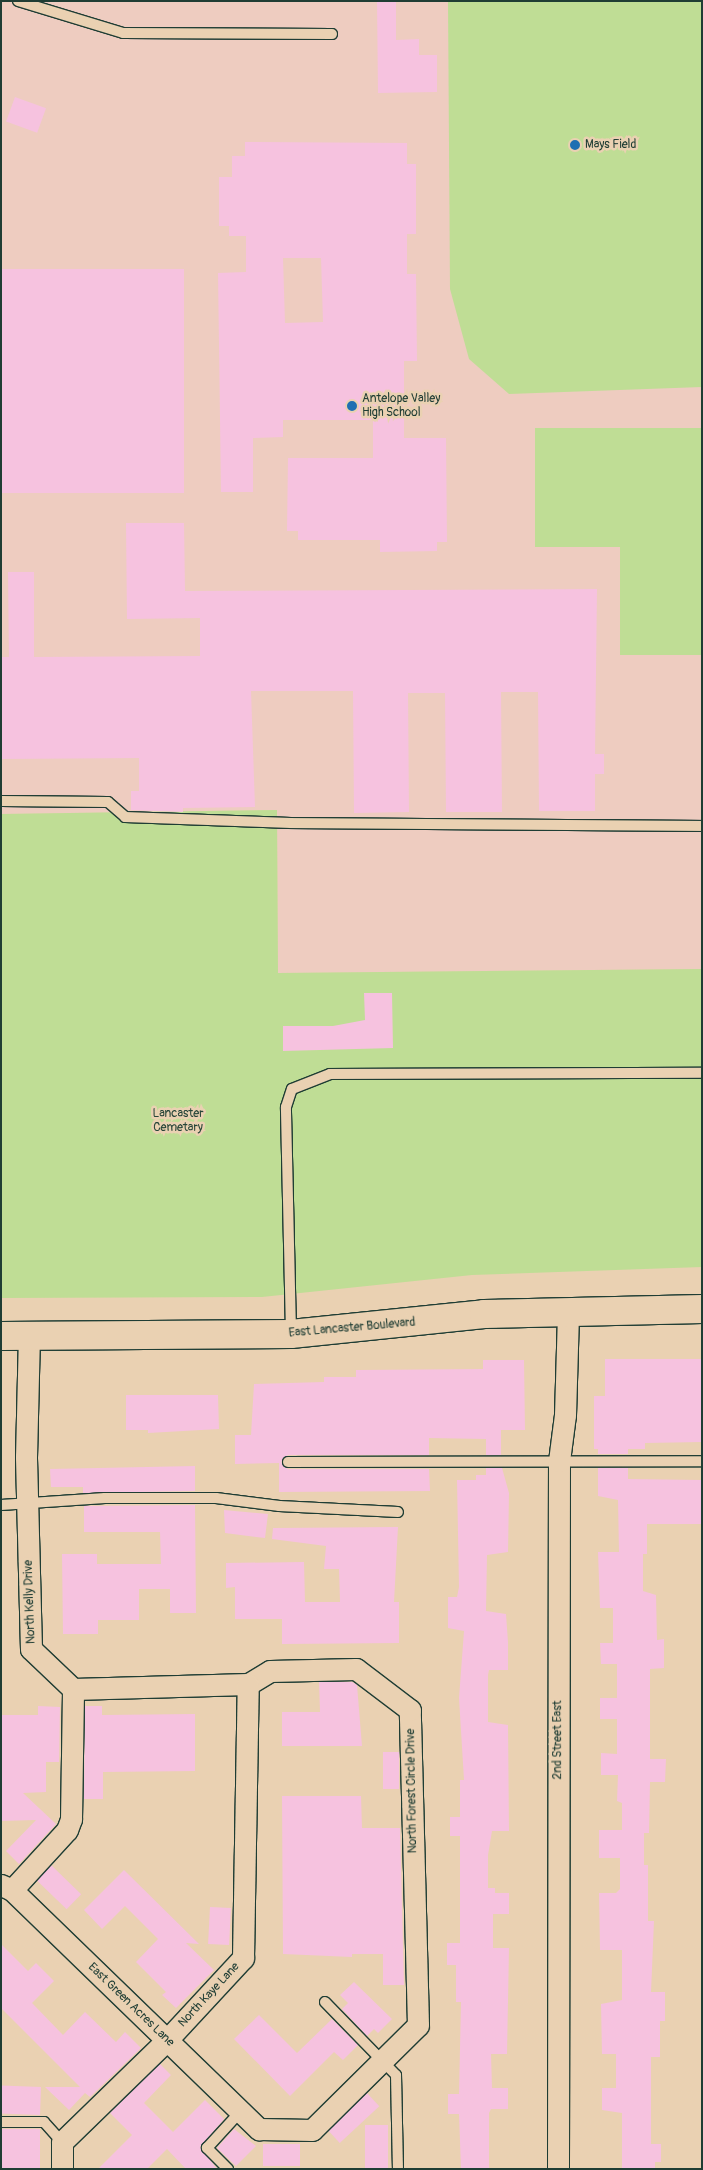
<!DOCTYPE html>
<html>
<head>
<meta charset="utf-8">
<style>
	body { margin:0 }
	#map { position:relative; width:703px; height:2170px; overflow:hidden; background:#ead1b2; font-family:Pangolin,sans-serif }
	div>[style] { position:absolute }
	.built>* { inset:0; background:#eeccc0 }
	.green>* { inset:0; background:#bfdd95 }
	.building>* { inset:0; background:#f6c2df; transform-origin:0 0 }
	.roads { filter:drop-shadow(1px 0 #1f3d34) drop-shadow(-1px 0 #1f3d34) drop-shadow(0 1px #1f3d34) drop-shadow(0 -1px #1f3d34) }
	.lane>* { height:10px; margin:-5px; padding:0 5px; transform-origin:5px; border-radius:5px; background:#ead1b2 }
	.street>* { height:21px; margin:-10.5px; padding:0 10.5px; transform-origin:10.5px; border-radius:10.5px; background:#ead1b2 }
	.secondary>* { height:28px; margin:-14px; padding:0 14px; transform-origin:14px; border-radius:14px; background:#ead1b2 }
	.dots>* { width:14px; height:14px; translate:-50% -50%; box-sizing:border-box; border:2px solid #ead1b2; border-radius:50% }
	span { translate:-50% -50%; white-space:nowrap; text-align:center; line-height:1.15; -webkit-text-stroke:5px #ead1b2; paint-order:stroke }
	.poi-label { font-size:12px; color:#1f3d34 }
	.left { translate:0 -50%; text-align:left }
	.park-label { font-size:12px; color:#274539 }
	.street-label { font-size:12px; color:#1f3d34 }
	.frame { position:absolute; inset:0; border:2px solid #1f3d34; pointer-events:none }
</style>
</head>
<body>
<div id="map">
	<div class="built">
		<div style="clip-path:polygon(1px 1px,702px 1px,702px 969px,278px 973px,277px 810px,1px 814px)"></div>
	</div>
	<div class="green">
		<div style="clip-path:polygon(448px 1px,702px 1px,702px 387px,509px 394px,469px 359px,450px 289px)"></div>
		<div style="clip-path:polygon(535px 428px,702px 428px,702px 655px,620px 655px,620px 547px,535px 547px)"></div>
		<div style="clip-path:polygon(277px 810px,278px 973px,702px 969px,702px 1267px,472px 1275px,262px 1297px,1px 1298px,1px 814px)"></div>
	</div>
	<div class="building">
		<div style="clip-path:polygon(377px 1px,396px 1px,396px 40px,419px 39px,419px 55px,437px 55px,437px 92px,378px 93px)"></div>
		<div style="left:15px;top:97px;width:33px;height:26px;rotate:20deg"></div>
		<div style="clip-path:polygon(evenodd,245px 142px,407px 143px,407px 164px,416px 164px,416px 234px,407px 234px,407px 274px,416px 274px,417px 361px,404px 361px,404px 438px,446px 438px,447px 542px,437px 542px,437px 551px,380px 552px,380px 540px,298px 540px,298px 531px,287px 531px,288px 458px,373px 458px,373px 420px,283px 420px,283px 437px,253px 438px,253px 492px,221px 492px,218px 273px,246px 272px,246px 236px,229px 236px,229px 226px,219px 226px,219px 177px,232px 177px,232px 156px,245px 156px,245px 142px,283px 258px,321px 258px,323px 322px,285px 323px,283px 258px)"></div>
		<div style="left:1px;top:269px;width:183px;height:224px"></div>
		<div style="clip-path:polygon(126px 523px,184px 523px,185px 591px,597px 589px,595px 754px,604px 754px,604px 774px,595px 774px,595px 811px,539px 811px,538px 692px,501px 692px,502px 812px,446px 812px,445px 693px,408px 693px,409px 812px,354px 813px,353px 691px,251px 691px,255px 807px,183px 808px,183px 812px,131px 810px,131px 791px,139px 791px,139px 758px,1px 759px,1px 657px,9px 657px,8px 572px,34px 572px,34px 657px,200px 656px,200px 618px,127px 619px)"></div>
		<div style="clip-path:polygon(364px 993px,392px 993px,393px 1048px,283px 1051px,283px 1026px,333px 1026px,365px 1020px)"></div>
		<div style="clip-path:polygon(605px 1359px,702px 1359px,702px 1442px,645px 1443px,645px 1449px,628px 1449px,628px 1454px,598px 1454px,598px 1449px,594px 1449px,594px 1396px,605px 1396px)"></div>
		<div style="clip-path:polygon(483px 1360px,524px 1360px,525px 1430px,501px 1430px,501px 1455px,486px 1455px,486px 1439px,429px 1438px,429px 1455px,288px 1455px,281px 1462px,288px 1469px,429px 1469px,430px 1491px,279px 1492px,279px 1463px,235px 1464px,235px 1435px,251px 1435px,254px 1384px,324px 1382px,324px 1377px,356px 1377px,356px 1370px,483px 1369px)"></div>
		<div style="clip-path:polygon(126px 1395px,218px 1395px,219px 1429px,148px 1433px,148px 1430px,126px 1430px)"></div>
		<div style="clip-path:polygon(195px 1466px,195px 1491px,83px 1493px,83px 1487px,51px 1487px,50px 1469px)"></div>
		<div style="clip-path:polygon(486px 1468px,502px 1468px,509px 1493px,508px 1552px,487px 1555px,486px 1611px,506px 1614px,508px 1642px,508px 1670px,489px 1670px,488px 1675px,488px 1722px,508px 1725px,509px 1831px,492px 1831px,488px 1855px,488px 1888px,495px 1888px,495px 1893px,509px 1893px,509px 1914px,493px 1914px,493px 1948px,509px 1948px,507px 2054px,491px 2054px,492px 2088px,508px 2088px,508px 2109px,491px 2109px,489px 2113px,489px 2169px,461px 2169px,459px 2114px,448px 2114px,448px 2094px,459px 2094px,461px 2002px,456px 2002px,456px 1965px,447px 1965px,447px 1943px,460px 1943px,460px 1836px,450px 1836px,450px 1817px,460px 1817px,460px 1780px,464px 1780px,459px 1698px,464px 1631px,448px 1628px,448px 1597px,457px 1597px,459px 1587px,457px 1480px,476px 1480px,476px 1475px,486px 1475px)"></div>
		<div style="clip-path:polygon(598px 1468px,628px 1468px,628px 1479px,702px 1480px,702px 1524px,647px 1524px,647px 1554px,643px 1554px,643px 1591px,656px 1595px,657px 1640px,664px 1639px,664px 1668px,650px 1669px,650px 1759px,666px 1759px,665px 1782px,650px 1782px,649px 1833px,644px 1833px,644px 1865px,648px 1865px,648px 1921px,654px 1921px,651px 1992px,665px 1992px,665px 2021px,660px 2021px,660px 2057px,651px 2057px,651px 2144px,661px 2144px,661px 2162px,655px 2162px,655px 2169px,622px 2169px,622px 2113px,602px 2110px,602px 2088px,616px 2088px,616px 2054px,602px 2054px,601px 2004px,622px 2000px,622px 1950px,600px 1950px,599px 1893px,616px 1893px,620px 1889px,620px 1858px,599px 1858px,599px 1830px,622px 1830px,622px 1803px,617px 1801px,618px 1775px,601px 1775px,601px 1753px,617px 1754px,617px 1719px,600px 1719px,600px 1698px,617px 1698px,617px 1664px,601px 1664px,600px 1643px,613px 1643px,613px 1608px,600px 1608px,598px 1552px,619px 1552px,618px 1500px,598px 1496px)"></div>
		<div style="clip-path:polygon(195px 1505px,196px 1613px,170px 1613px,170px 1589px,139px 1589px,139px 1620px,98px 1620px,98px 1634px,63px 1634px,62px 1554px,97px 1554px,97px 1564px,161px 1564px,160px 1532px,84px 1532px,84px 1506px)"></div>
		<div style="clip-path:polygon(224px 1510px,268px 1514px,265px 1538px,225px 1533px)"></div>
		<div style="clip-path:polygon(398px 1527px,394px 1602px,399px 1602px,399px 1643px,282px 1644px,282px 1619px,235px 1619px,235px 1587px,226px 1588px,226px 1563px,304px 1562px,305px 1602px,340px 1602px,339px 1569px,324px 1569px,326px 1546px,272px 1539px,273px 1528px)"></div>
		<div style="clip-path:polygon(319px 1682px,352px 1682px,357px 1685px,362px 1746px,282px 1746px,282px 1712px,320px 1712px)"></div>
		<div style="clip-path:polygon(38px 1706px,60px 1707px,59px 1762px,46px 1762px,46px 1792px,23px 1793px,56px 1824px,19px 1864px,6px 1851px,36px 1820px,1px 1821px,1px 1715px,38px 1715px)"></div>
		<div style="clip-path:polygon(85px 1706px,102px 1706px,102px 1715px,195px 1714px,195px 1771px,103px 1772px,103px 1799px,84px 1799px)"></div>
		<div style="left:383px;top:1752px;width:16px;height:37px"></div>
		<div style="clip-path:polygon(282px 1796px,361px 1796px,362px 1828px,400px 1828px,404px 1985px,383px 1985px,383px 1954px,352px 1954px,352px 1957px,283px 1954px)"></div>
		<div style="left:51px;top:1865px;width:42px;height:21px;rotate:44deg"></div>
		<div style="clip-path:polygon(124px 1870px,199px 1944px,186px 1943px,214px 1970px,176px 2008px,162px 1995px,166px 1992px,136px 1962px,158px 1939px,125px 1906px,102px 1929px,84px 1910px)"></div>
		<div style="left:210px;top:1907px;width:21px;height:37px;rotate:3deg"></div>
		<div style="clip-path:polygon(1px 1944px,28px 1971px,36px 1963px,54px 1981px,32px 2003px,63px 2035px,85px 2012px,116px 2042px,125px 2032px,141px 2048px,90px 2097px,85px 2093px,69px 2110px,45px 2087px,80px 2087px,1px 2008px)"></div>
		<div style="clip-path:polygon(354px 1982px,392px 2019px,378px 2033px,374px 2029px,367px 2036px,342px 2009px,348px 2003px,340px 1995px)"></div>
		<div style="clip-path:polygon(259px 2015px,297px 2053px,332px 2019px,358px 2045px,343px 2060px,334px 2052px,290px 2096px,234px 2039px)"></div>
		<div style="clip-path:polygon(160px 2064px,171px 2075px,144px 2103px,173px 2132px,205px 2100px,224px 2119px,200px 2147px,217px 2169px,186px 2169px,167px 2149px,147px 2169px,98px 2169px,132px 2135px,110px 2113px)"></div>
		<div style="left:41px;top:2087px;width:28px;height:40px;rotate:92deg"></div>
		<div style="left:367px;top:2093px;width:18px;height:54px;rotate:47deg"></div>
		<div style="left:365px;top:2125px;width:23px;height:44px"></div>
		<div style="left:1px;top:2129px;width:39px;height:40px"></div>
		<div style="clip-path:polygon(234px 2129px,256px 2146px,236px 2166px,217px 2148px)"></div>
		<div style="left:263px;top:2144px;width:37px;height:22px"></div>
	</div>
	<div class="roads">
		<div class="lane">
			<div style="left:18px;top:1px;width:110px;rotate:16.9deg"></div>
			<div style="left:123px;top:33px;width:209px;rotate:0.3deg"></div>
			<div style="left:1px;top:801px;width:107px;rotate:0.5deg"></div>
			<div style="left:108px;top:802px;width:23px;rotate:41deg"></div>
			<div style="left:125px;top:817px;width:166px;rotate:2.1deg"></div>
			<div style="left:291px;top:823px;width:411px;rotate:0.4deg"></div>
			<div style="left:291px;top:1332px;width:225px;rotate:-91.3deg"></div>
			<div style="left:286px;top:1107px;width:19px;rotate:-72deg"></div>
			<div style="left:292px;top:1089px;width:41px;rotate:-21.5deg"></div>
			<div style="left:330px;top:1074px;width:372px;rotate:-0.2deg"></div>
			<div style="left:288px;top:1462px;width:414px;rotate:-0.1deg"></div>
			<div style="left:1px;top:1505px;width:104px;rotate:-3.9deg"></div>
			<div style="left:105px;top:1498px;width:111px"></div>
			<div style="left:216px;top:1498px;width:64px;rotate:7.2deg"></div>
			<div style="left:279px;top:1506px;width:119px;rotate:2.9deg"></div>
			<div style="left:325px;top:2002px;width:102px;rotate:45.8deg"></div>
			<div style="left:396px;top:2075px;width:94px;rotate:88.8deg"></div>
			<div style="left:1px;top:2122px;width:43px"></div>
			<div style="left:44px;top:2122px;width:27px;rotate:48deg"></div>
			<div style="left:228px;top:2169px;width:30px;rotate:-135deg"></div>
			<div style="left:207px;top:2148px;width:50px;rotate:-47.4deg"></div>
		</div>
		<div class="street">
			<div style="left:1px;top:1885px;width:12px;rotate:24deg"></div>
			<div style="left:12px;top:1890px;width:344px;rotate:44.1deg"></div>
			<div style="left:259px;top:2129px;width:53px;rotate:1.1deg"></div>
			<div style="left:312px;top:2130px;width:149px;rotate:-44.7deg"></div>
			<div style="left:418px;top:2025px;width:315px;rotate:-91.5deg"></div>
			<div style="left:410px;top:1710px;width:68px;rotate:-142.8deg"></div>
			<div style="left:356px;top:1669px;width:86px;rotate:178.7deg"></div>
			<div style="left:270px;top:1671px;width:26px;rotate:149deg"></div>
			<div style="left:248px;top:1684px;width:175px;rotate:178.4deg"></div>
			<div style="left:12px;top:1890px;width:81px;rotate:-47.5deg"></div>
			<div style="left:67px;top:1830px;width:12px;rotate:-70deg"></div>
			<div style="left:71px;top:1819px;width:130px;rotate:-89.1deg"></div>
			<div style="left:73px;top:1689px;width:58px;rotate:-136.4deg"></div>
			<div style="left:31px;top:1649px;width:192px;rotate:-91.5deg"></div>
			<div style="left:26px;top:1457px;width:122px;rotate:-88.6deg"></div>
			<div style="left:62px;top:2169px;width:27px;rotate:-90deg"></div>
			<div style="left:62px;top:2142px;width:146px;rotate:-44.2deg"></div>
			<div style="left:167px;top:2040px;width:112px;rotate:-47.2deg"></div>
			<div style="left:243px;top:1958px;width:274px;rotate:-89deg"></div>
			<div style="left:558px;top:2169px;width:708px;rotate:-89.92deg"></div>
			<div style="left:559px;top:1461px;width:46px;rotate:-82.6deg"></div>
			<div style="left:565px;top:1415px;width:104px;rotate:-88.3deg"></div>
		</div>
		<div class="secondary">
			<div style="left:1px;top:1336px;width:290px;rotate:-0.4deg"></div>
			<div style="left:291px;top:1334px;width:194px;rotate:-5.9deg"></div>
			<div style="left:484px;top:1314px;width:218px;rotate:-1.3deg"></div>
		</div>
	</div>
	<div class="dots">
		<div style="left:575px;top:145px;background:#1f6fb2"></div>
		<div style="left:352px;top:406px;background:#1f6fb2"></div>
	</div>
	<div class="poi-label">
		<span class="left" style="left:585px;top:145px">Mays Field</span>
		<span class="left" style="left:362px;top:406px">Antelope Valley<br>High School</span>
	</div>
	<div class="park-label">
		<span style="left:178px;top:1121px">Lancaster<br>Cemetary</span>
	</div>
	<div class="street-label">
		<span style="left:352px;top:1328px;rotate:-5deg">East Lancaster Boulevard</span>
		<span style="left:30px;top:1602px;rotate:-92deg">North Kelly Drive</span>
		<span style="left:558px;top:1740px;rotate:-90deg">2nd Street East</span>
		<span style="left:412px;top:1791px;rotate:-91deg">North Forest Circle Drive</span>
		<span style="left:209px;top:1995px;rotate:-47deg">North Kaye Lane</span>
		<span style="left:131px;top:2005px;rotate:44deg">East Green Acres Lane</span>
	</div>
	<div class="frame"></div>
</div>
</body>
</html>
